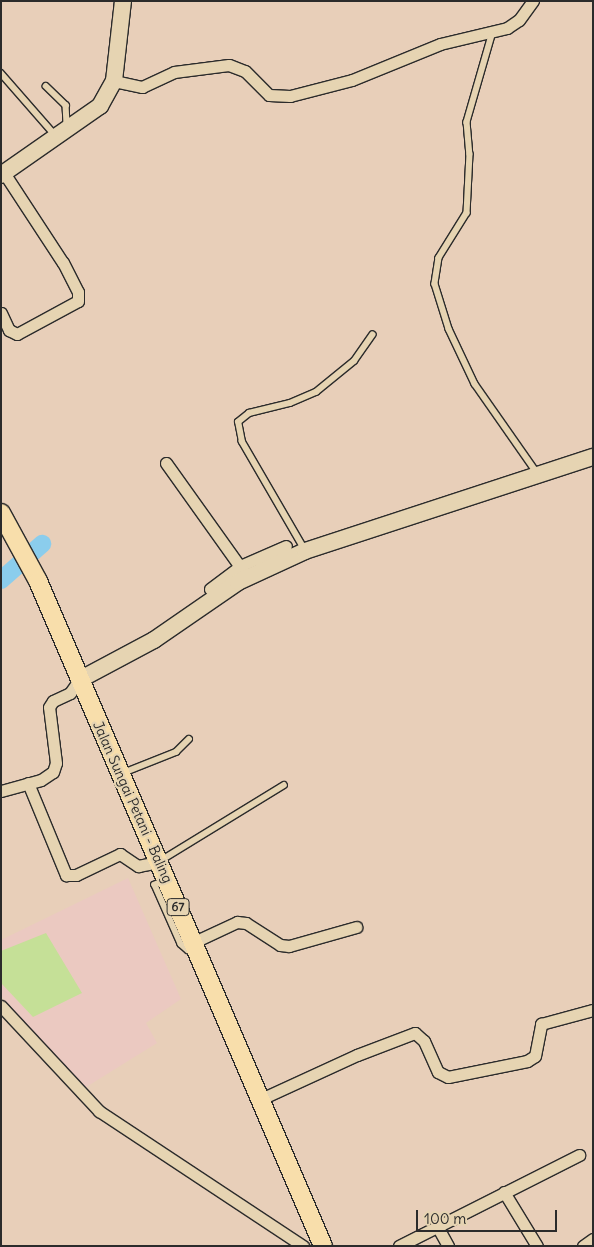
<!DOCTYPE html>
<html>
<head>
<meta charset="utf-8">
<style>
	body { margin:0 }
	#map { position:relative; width:594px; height:1247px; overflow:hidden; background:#e8cfb9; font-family:Delius,sans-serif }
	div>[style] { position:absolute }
	.built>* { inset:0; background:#ebc9c1 }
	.green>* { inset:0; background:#c5e097 }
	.river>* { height:18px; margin:-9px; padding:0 9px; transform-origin:9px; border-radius:9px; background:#8bcdec }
	.roads { filter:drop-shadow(1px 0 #2b2b2b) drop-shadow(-1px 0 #2b2b2b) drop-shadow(0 1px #2b2b2b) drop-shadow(0 -1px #2b2b2b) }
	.lane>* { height:5.5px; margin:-2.75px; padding:0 2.75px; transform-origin:2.75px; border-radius:2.75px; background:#e6d4b2 }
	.street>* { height:11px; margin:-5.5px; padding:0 5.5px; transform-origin:5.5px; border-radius:5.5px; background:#e6d4b2 }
	.secondary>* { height:16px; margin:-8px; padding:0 8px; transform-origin:8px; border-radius:8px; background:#e6d4b2 }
	.primary>* { height:18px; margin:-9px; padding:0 9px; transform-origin:9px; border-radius:9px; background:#f8deab }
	span { translate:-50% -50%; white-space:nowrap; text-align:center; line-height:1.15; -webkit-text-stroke:4.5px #e6d4b2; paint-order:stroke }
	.shield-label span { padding:1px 4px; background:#e6d4b2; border:1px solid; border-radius:4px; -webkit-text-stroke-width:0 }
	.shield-label { font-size:12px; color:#2b2b2b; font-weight:700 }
	.street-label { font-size:14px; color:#2b2b2b }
	.frame { position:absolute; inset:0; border:2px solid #2b2b2b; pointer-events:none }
	.scale { position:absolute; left:416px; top:1210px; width:141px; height:22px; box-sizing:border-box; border:2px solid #2b2b2b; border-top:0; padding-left:6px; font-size:15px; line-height:18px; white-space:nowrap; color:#2b2b2b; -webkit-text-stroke:4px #e6d4b2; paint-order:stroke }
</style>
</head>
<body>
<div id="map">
	<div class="built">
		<div style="clip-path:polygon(128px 878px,181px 999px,146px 1023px,157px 1043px,83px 1089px,1px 996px,1px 940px)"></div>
	</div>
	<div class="green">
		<div style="clip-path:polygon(46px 933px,82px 993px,33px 1017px,1px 983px,1px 951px)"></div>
	</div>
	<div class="river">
		<div style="left:1px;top:580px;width:55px;rotate:-41.3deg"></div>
	</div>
	<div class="roads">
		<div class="lane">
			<div style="left:493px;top:32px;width:94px;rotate:106.1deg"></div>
			<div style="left:467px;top:122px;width:32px;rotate:85deg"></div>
			<div style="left:470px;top:154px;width:59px;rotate:92.9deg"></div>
			<div style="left:467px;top:213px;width:53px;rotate:121.9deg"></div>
			<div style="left:439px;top:258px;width:26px;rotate:99deg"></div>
			<div style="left:435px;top:284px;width:47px;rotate:72.7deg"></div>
			<div style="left:449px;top:329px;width:61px;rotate:64.7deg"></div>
			<div style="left:475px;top:384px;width:110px;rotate:55deg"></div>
			<div style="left:1px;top:73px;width:82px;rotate:48.9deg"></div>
			<div style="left:46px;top:86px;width:28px;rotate:44deg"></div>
			<div style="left:66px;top:105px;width:22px;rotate:87deg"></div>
			<div style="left:304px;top:549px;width:124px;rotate:-120.1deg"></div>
			<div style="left:242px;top:442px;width:20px;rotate:-101deg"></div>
			<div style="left:238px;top:422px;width:14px;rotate:-39deg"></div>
			<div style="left:249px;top:413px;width:42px;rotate:-13.7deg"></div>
			<div style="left:290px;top:403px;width:28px;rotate:-23deg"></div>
			<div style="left:316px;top:392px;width:49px;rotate:-39.2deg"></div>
			<div style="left:354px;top:361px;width:32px;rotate:-55deg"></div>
			<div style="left:123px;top:773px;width:57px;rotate:-21.6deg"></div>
			<div style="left:176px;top:752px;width:18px;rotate:-45deg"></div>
			<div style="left:160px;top:861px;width:145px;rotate:-31.5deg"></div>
			<div style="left:165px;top:881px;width:11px;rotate:158deg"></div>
			<div style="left:155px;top:885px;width:64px;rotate:66.2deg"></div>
			<div style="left:181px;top:944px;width:9px;rotate:41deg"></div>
			<div style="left:188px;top:950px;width:5px"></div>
		</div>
		<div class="street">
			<div style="left:114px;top:81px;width:29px;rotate:12deg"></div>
			<div style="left:142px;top:87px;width:35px;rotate:-25deg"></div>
			<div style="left:174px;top:72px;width:55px;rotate:-7.3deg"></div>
			<div style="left:229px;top:65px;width:17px;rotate:21deg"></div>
			<div style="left:245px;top:71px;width:34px;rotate:45deg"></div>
			<div style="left:269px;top:95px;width:21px;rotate:3deg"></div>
			<div style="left:290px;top:96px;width:64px;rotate:-14.5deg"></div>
			<div style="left:352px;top:80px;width:95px;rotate:-22.2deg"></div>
			<div style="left:440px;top:44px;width:69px;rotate:-13.4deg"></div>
			<div style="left:507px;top:28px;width:14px;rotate:-34deg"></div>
			<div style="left:519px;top:20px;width:24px;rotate:-54deg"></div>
			<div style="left:1px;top:313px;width:19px;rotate:65deg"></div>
			<div style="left:9px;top:330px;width:9px;rotate:27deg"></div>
			<div style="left:17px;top:334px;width:69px;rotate:-28.4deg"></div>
			<div style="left:78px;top:301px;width:9px;rotate:-90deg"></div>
			<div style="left:78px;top:292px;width:33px;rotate:-117deg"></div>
			<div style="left:63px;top:263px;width:108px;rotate:-123.2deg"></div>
			<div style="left:166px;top:463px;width:141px;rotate:54.5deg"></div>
			<div style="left:210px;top:589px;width:38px;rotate:-37deg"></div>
			<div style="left:240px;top:566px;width:50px;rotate:-23.5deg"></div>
			<div style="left:28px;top:783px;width:100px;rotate:67.6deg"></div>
			<div style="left:66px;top:875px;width:10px"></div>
			<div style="left:76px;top:875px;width:49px;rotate:-25.5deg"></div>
			<div style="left:120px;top:854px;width:22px;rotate:34deg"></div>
			<div style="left:138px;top:866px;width:21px;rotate:-11deg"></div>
			<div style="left:1px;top:791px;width:41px;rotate:-15.4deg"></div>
			<div style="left:41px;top:780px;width:14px;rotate:-34deg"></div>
			<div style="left:53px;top:772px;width:9px;rotate:-72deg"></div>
			<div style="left:56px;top:763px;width:56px;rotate:-97.1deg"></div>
			<div style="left:49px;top:707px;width:7px;rotate:-56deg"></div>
			<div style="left:53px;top:701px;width:19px;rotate:-25deg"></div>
			<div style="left:70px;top:693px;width:16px;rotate:-55deg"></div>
			<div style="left:192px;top:943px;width:50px;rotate:-25deg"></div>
			<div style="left:237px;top:922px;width:9px;rotate:6deg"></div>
			<div style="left:246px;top:923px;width:40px;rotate:32.9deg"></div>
			<div style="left:280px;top:945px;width:9px;rotate:6deg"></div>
			<div style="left:289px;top:946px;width:70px;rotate:-15.8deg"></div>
			<div style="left:1px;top:1006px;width:144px;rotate:47deg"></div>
			<div style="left:99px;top:1111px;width:245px;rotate:33.5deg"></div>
			<div style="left:261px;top:1099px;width:106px;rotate:-24.6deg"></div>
			<div style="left:357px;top:1055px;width:62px;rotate:-20.8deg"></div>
			<div style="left:415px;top:1033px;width:12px;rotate:42deg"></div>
			<div style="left:424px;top:1041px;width:34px;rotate:66deg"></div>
			<div style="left:438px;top:1072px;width:11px;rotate:27deg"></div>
			<div style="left:448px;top:1077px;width:81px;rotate:-11.4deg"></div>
			<div style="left:527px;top:1061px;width:9px;rotate:-32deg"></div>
			<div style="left:535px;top:1056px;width:33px;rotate:-79deg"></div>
			<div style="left:541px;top:1024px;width:54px;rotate:-15.1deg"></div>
			<div style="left:504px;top:1192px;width:63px;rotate:58.6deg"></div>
			<div style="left:437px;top:1226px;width:23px;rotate:61deg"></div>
			<div style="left:399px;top:1246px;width:202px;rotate:-26.8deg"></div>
			<div style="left:583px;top:1246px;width:12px;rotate:-35deg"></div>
		</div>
		<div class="secondary">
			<div style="left:1px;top:175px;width:121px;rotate:-34.9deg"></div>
			<div style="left:100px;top:106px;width:29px;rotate:-61deg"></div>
			<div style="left:114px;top:81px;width:81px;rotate:-83.6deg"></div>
			<div style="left:79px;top:680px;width:85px;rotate:-28.1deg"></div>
			<div style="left:154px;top:640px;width:102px;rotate:-34.6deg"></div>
			<div style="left:238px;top:582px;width:74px;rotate:-24.8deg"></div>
			<div style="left:305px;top:551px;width:303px;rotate:-18.1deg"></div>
		</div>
		<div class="primary">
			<div style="left:1px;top:513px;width:77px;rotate:61.4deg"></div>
			<div style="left:38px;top:581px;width:723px;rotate:66.8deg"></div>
		</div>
	</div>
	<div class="shield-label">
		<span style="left:178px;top:907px">67</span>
	</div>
	<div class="street-label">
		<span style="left:133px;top:802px;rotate:66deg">Jalan Sungai Petani - Baling</span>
	</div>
	<div class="frame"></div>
	<div class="scale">100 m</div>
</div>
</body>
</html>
